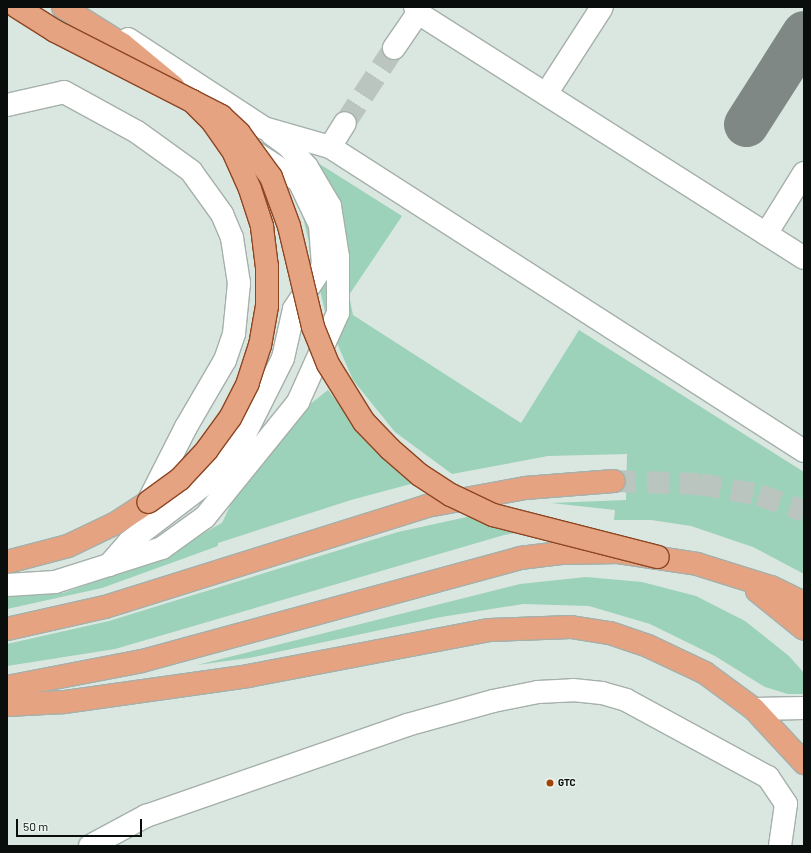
<!DOCTYPE html>
<html>
<head>
<meta charset="utf-8">
<style>
	body { margin:0 }
	#map { position:relative; width:811px; height:853px; overflow:hidden; background:#dae6e0; font-family:Barlow,sans-serif }
	div>[style] { position:absolute }
	.green>* { inset:0; background:#9cd2b9 }
	.taxiway>* { height:45px; margin:-22.5px; padding:0 22.5px; transform-origin:22.5px; border-radius:22.5px; background:#7f8884 }
	.minor-tunnel>* { height:22px; margin-top:-11px; transform-origin:0; background:repeating-linear-gradient(90deg,#bbc5c0 0 22px,transparent 0 33px) }
	.major-tunnel>* { height:22px; margin-top:-11px; transform-origin:0; background:repeating-linear-gradient(90deg,#bbc5c0 0 22px,transparent 0 33px) }
	.roads { filter:drop-shadow(1px 0 #a5b0aa) drop-shadow(-1px 0 #a5b0aa) drop-shadow(0 1px #a5b0aa) drop-shadow(0 -1px #a5b0aa) }
	.minor>* { height:22px; margin:-11px; padding:0 11px; transform-origin:11px; border-radius:11px; background:#fff }
	.major>* { height:22px; margin:-11px; padding:0 11px; transform-origin:11px; border-radius:11px; background:#e5a382 }
	.bridges { filter:drop-shadow(1px 0 #8d4622) drop-shadow(-1px 0 #8d4622) drop-shadow(0 1px #8d4622) drop-shadow(0 -1px #8d4622) }
	.major-bridge>* { height:22px; margin:-11px; padding:0 11px; transform-origin:11px; border-radius:11px; background:#e5a382 }
	.dots>* { width:11px; height:11px; translate:-50% -50%; box-sizing:border-box; border:2px solid #e8f3ed; border-radius:50% }
	span { translate:-50% -50%; white-space:nowrap; text-align:center; line-height:1.15; -webkit-text-stroke:3px #e8f3ed; paint-order:stroke }
	.poi-label { font-size:10px; color:#090d0b; font-weight:700 }
	.left { translate:0 -50%; text-align:left }
	.frame { position:absolute; inset:0; border:8px solid #090d0b; pointer-events:none }
	.scale { position:absolute; left:16px; top:819px; width:126px; height:18px; box-sizing:border-box; border:2px solid #090d0b; border-top:0; padding-left:5px; font-size:12px; line-height:14px; white-space:nowrap; color:#090d0b; -webkit-text-stroke:3px #e8f3ed; paint-order:stroke }
</style>
</head>
<body>
<div id="map">
	<div class="green">
		<div style="clip-path:polygon(318px 163px,402px 216px,349px 295px,353px 315px,521px 423px,579px 330px,804px 472px,804px 574px,753px 547px,691px 526px,651px 520px,614px 520px,615px 510px,551px 503px,626px 500px,627px 454px,548px 456px,452px 474px,395px 432px,353px 380px,327px 320px,296px 187px,308px 182px)"></div>
		<div style="clip-path:polygon(328px 390px,371px 447px,418px 482px,351px 500px,218px 543px,218px 546px,102px 588px,7px 609px,7px 594px,63px 593px,149px 563px,222px 523px,238px 489px,304px 409px)"></div>
		<div style="clip-path:polygon(476px 515px,528px 531px,504px 535px,115px 649px,7px 666px,7px 644px,109px 621px,398px 532px)"></div>
		<div style="clip-path:polygon(586px 577px,642px 582px,696px 596px,745px 621px,789px 656px,804px 673px,804px 694px,788px 694px,765px 687px,715px 656px,650px 624px,589px 606px,523px 604px,441px 617px,249px 658px,197px 665px,520px 584px)"></div>
	</div>
	<div class="taxiway">
		<div style="left:746px;top:124px;width:108px;rotate:-57.5deg"></div>
	</div>
	<div class="minor-tunnel">
		<div style="left:345px;top:123px;width:90px;rotate:-56.8deg"></div>
	</div>
	<div class="major-tunnel">
		<div style="left:614px;top:481px;width:85px;rotate:2deg"></div>
		<div style="left:699px;top:484px;width:61px;rotate:10.4deg"></div>
		<div style="left:759px;top:495px;width:48px;rotate:19.6deg"></div>
	</div>
	<div class="roads">
		<div class="minor">
			<div style="left:415px;top:7px;width:7px;rotate:63deg"></div>
			<div style="left:418px;top:13px;width:457px;rotate:32.4deg"></div>
			<div style="left:128px;top:39px;width:163px;rotate:33.2deg"></div>
			<div style="left:264px;top:128px;width:69px;rotate:16.1deg"></div>
			<div style="left:330px;top:147px;width:563px;rotate:32.67deg"></div>
			<div style="left:394px;top:48px;width:42px;rotate:-55.6deg"></div>
			<div style="left:546px;top:94px;width:103px;rotate:-57.2deg"></div>
			<div style="left:7px;top:105px;width:58px;rotate:-12.8deg"></div>
			<div style="left:64px;top:92px;width:83px;rotate:28.7deg"></div>
			<div style="left:137px;top:132px;width:67px;rotate:35.8deg"></div>
			<div style="left:191px;top:171px;width:53px;rotate:54.2deg"></div>
			<div style="left:222px;top:214px;width:26px;rotate:67deg"></div>
			<div style="left:232px;top:238px;width:46px;rotate:81.2deg"></div>
			<div style="left:239px;top:283px;width:51px;rotate:95.6deg"></div>
			<div style="left:234px;top:334px;width:28px;rotate:109deg"></div>
			<div style="left:225px;top:360px;width:78px;rotate:120.2deg"></div>
			<div style="left:186px;top:427px;width:84px;rotate:116.9deg"></div>
			<div style="left:330px;top:147px;width:28px;rotate:-58deg"></div>
			<div style="left:766px;top:234px;width:72px;rotate:-58.1deg"></div>
			<div style="left:109px;top:565px;width:30px;rotate:-49deg"></div>
			<div style="left:129px;top:542px;width:107px;rotate:-37.4deg"></div>
			<div style="left:214px;top:477px;width:51px;rotate:-53.8deg"></div>
			<div style="left:244px;top:436px;width:87px;rotate:-63.4deg"></div>
			<div style="left:283px;top:358px;width:50px;rotate:-77.3deg"></div>
			<div style="left:294px;top:309px;width:52px;rotate:-56deg"></div>
			<div style="left:323px;top:266px;width:41px;rotate:-94.2deg"></div>
			<div style="left:320px;top:225px;width:49px;rotate:-115.5deg"></div>
			<div style="left:299px;top:181px;width:57px;rotate:-147.1deg"></div>
			<div style="left:7px;top:585px;width:48px;rotate:-3.6deg"></div>
			<div style="left:55px;top:582px;width:112px;rotate:-17.6deg"></div>
			<div style="left:162px;top:548px;width:53px;rotate:-35.8deg"></div>
			<div style="left:205px;top:517px;width:148px;rotate:-51deg"></div>
			<div style="left:298px;top:402px;width:98px;rotate:-65.8deg"></div>
			<div style="left:338px;top:313px;width:56px;rotate:-90deg"></div>
			<div style="left:338px;top:257px;width:52px;rotate:-98.9deg"></div>
			<div style="left:330px;top:206px;width:45px;rotate:-120.5deg"></div>
			<div style="left:307px;top:167px;width:30px;rotate:-132deg"></div>
			<div style="left:287px;top:145px;width:19px;rotate:-144deg"></div>
			<div style="left:754px;top:709px;width:50px;rotate:-1.1deg"></div>
			<div style="left:90px;top:846px;width:64px;rotate:-28.2deg"></div>
			<div style="left:146px;top:816px;width:276px;rotate:-19.2deg"></div>
			<div style="left:407px;top:725px;width:89px;rotate:-15.6deg"></div>
			<div style="left:493px;top:701px;width:46px;rotate:-11.3deg"></div>
			<div style="left:538px;top:692px;width:35px;rotate:-3deg"></div>
			<div style="left:573px;top:690px;width:29px;rotate:6deg"></div>
			<div style="left:602px;top:693px;width:25px;rotate:16deg"></div>
			<div style="left:626px;top:700px;width:162px;rotate:28.5deg"></div>
			<div style="left:768px;top:777px;width:32px;rotate:56deg"></div>
			<div style="left:786px;top:804px;width:42px;rotate:98.1deg"></div>
		</div>
		<div class="major">
			<div style="left:63px;top:7px;width:70px;rotate:32.1deg"></div>
			<div style="left:122px;top:44px;width:67px;rotate:39.6deg"></div>
			<div style="left:7px;top:562px;width:63px;rotate:-14.7deg"></div>
			<div style="left:68px;top:546px;width:53px;rotate:-25.6deg"></div>
			<div style="left:116px;top:523px;width:38px;rotate:-33deg"></div>
			<div style="left:757px;top:591px;width:60px;rotate:39deg"></div>
			<div style="left:7px;top:629px;width:100px;rotate:-12.7deg"></div>
			<div style="left:105px;top:607px;width:337px;rotate:-17.4deg"></div>
			<div style="left:427px;top:506px;width:100px;rotate:-10.4deg"></div>
			<div style="left:525px;top:488px;width:89px;rotate:-4.5deg"></div>
			<div style="left:7px;top:687px;width:137px;rotate:-10.9deg"></div>
			<div style="left:142px;top:661px;width:392px;rotate:-15.2deg"></div>
			<div style="left:520px;top:558px;width:41px;rotate:-7deg"></div>
			<div style="left:561px;top:553px;width:57px;rotate:-1deg"></div>
			<div style="left:618px;top:552px;width:80px;rotate:8.6deg"></div>
			<div style="left:697px;top:564px;width:77px;rotate:17.3deg"></div>
			<div style="left:771px;top:587px;width:37px;rotate:26deg"></div>
			<div style="left:7px;top:705px;width:57px;rotate:-3deg"></div>
			<div style="left:64px;top:702px;width:186px;rotate:-8deg"></div>
			<div style="left:248px;top:676px;width:246px;rotate:-10.8deg"></div>
			<div style="left:490px;top:630px;width:81px;rotate:-2.1deg"></div>
			<div style="left:571px;top:627px;width:39px;rotate:9deg"></div>
			<div style="left:610px;top:633px;width:40px;rotate:18.9deg"></div>
			<div style="left:648px;top:646px;width:63px;rotate:25.3deg"></div>
			<div style="left:705px;top:673px;width:61px;rotate:36.3deg"></div>
			<div style="left:754px;top:709px;width:74px;rotate:47.2deg"></div>
		</div>
	</div>
	<div class="bridges">
		<div class="major-bridge">
			<div style="left:17px;top:7px;width:45px;rotate:32.3deg"></div>
			<div style="left:55px;top:31px;width:154px;rotate:27.1deg"></div>
			<div style="left:192px;top:101px;width:28px;rotate:45deg"></div>
			<div style="left:212px;top:121px;width:39px;rotate:55deg"></div>
			<div style="left:234px;top:153px;width:39px;rotate:66deg"></div>
			<div style="left:250px;top:189px;width:40px;rotate:72deg"></div>
			<div style="left:262px;top:227px;width:39px;rotate:83deg"></div>
			<div style="left:267px;top:266px;width:40px;rotate:90deg"></div>
			<div style="left:267px;top:306px;width:40px;rotate:100deg"></div>
			<div style="left:260px;top:345px;width:40px;rotate:108deg"></div>
			<div style="left:248px;top:383px;width:39px;rotate:117deg"></div>
			<div style="left:230px;top:418px;width:39px;rotate:126deg"></div>
			<div style="left:207px;top:450px;width:40px;rotate:133deg"></div>
			<div style="left:180px;top:479px;width:39px;rotate:144deg"></div>
			<div style="left:192px;top:101px;width:33px;rotate:27deg"></div>
			<div style="left:221px;top:116px;width:25px;rotate:43deg"></div>
			<div style="left:239px;top:133px;width:54px;rotate:54deg"></div>
			<div style="left:271px;top:177px;width:52px;rotate:69.8deg"></div>
			<div style="left:289px;top:226px;width:104px;rotate:76.6deg"></div>
			<div style="left:313px;top:327px;width:40px;rotate:68deg"></div>
			<div style="left:328px;top:364px;width:68px;rotate:58.2deg"></div>
			<div style="left:364px;top:422px;width:37px;rotate:46deg"></div>
			<div style="left:390px;top:449px;width:40px;rotate:41deg"></div>
			<div style="left:420px;top:475px;width:37px;rotate:33deg"></div>
			<div style="left:451px;top:495px;width:47px;rotate:25.5deg"></div>
			<div style="left:493px;top:515px;width:170px;rotate:14.3deg"></div>
		</div>
	</div>
	<div class="dots">
		<div style="left:550px;top:783px;background:#a54307"></div>
	</div>
	<div class="poi-label">
		<span class="left" style="left:558px;top:783px">GTC</span>
	</div>
	<div class="frame"></div>
	<div class="scale">50 m</div>
</div>
</body>
</html>
